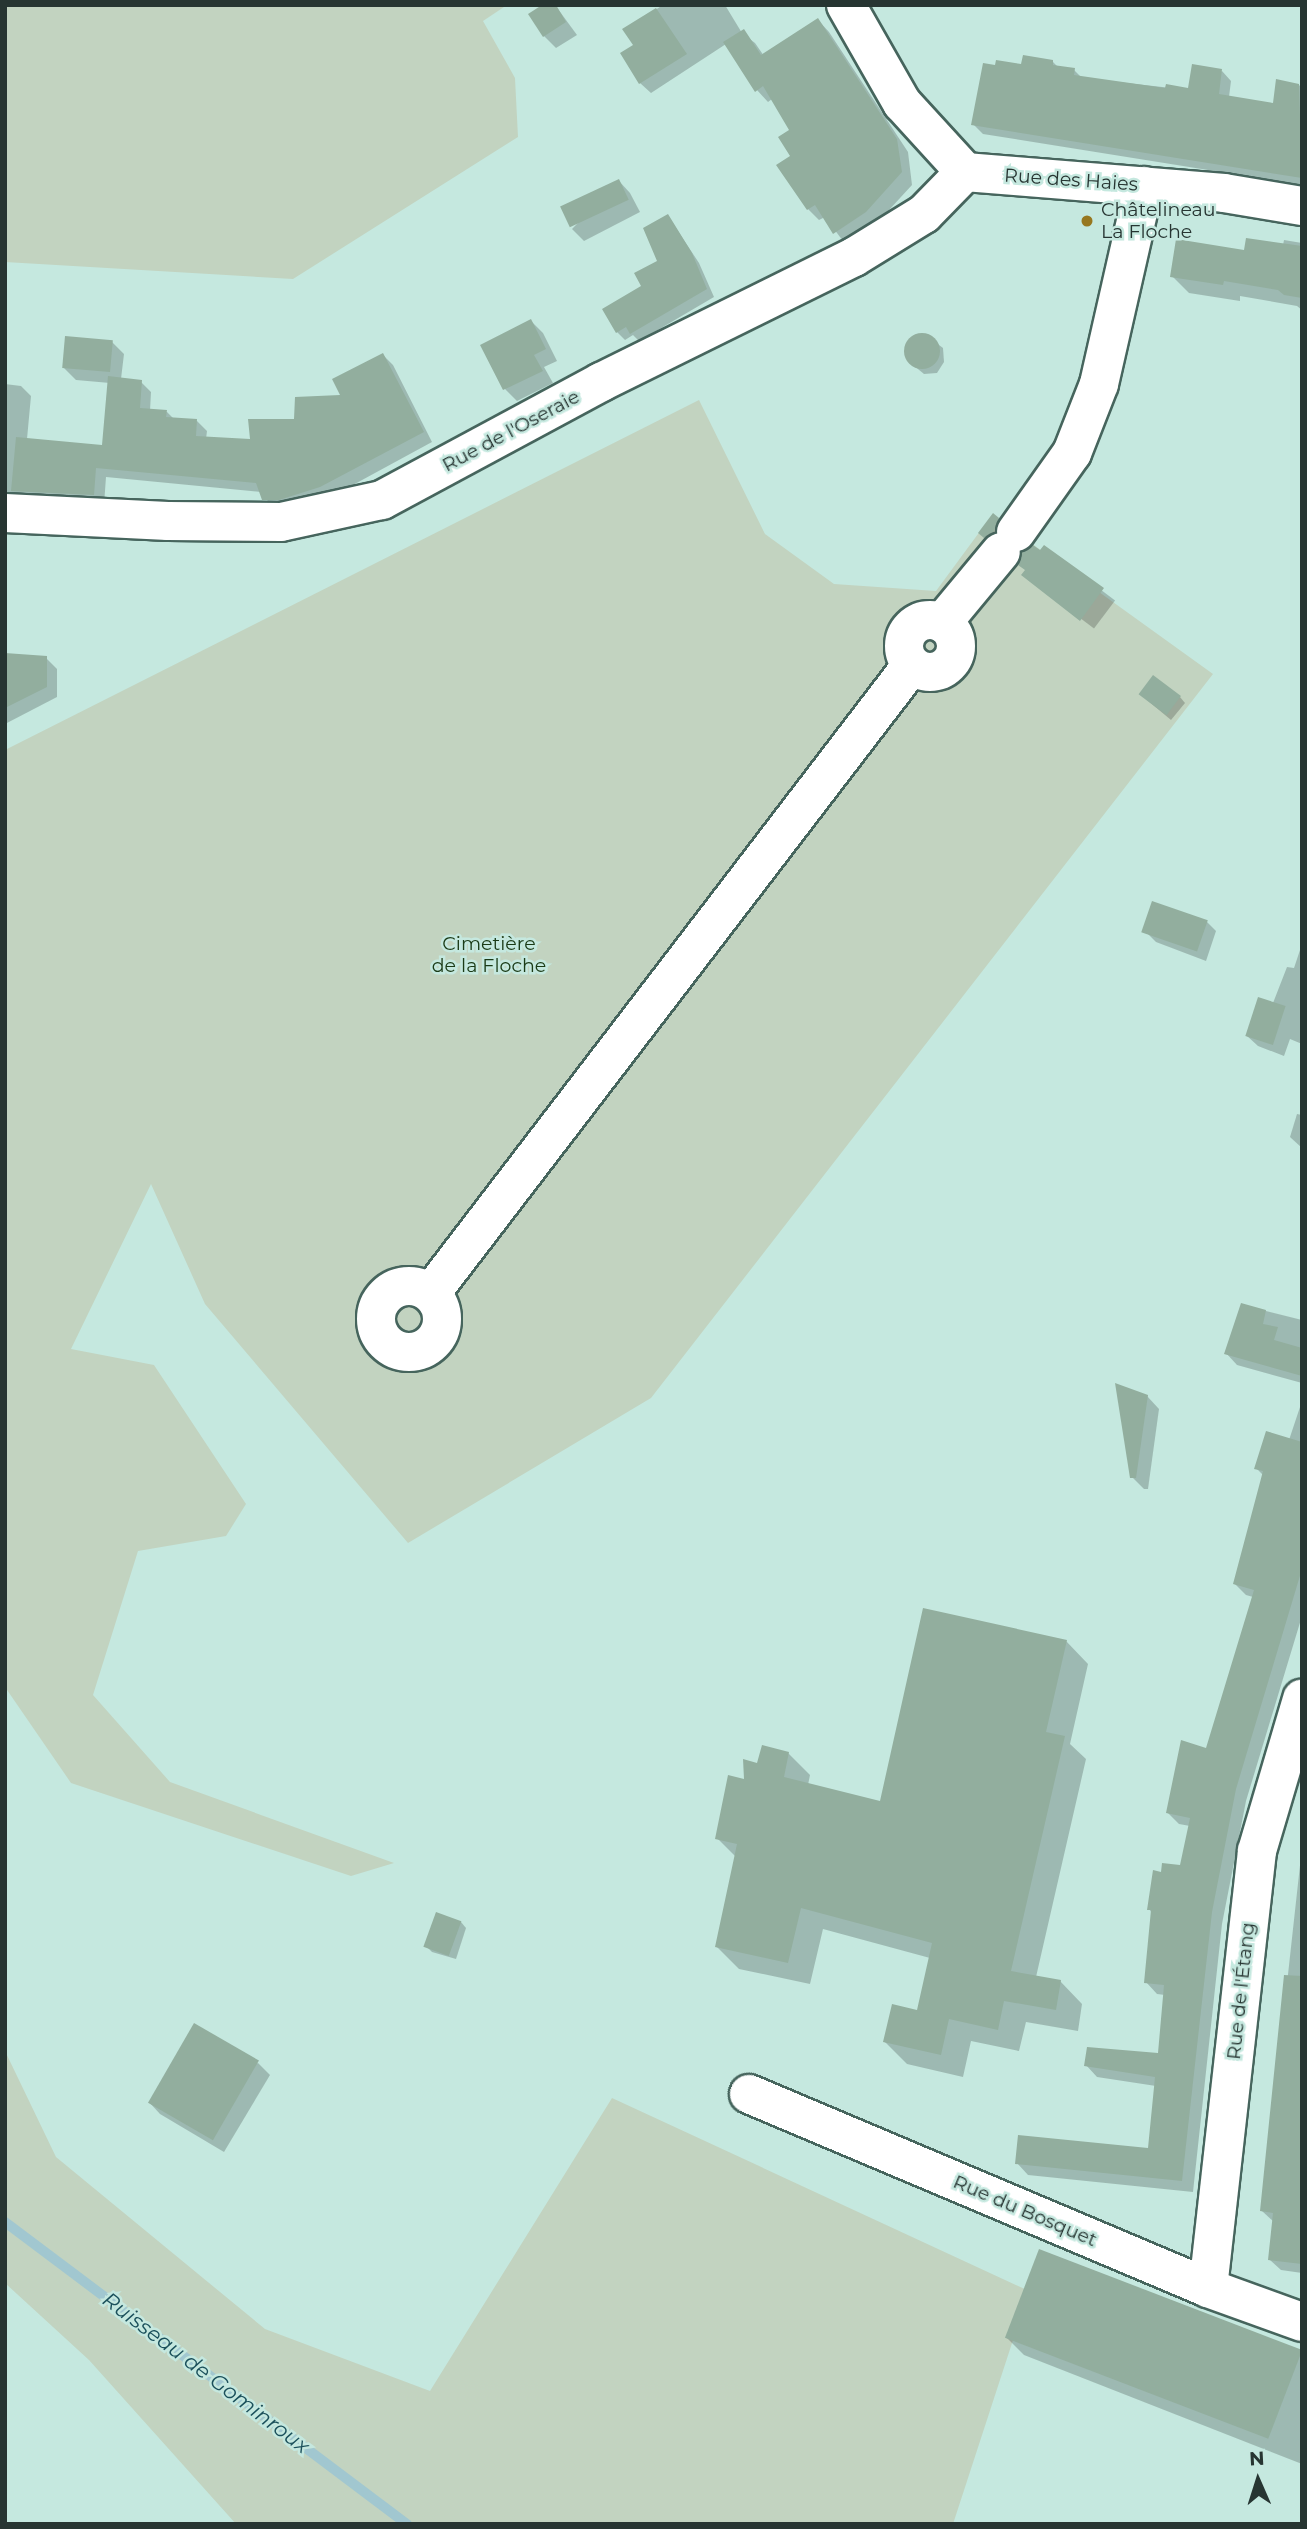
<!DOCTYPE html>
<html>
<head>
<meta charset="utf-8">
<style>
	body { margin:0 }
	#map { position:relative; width:1307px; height:2529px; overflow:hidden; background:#c5e8df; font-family:Montserrat,sans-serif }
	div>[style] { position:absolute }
	.green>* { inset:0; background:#c2d3c0 }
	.shadow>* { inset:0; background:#0003; transform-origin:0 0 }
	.stream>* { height:10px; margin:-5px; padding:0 5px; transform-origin:5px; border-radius:5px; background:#a1c7d0 }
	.building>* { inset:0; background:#92ae9e; transform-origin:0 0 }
	.round { border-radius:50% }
	.roads { filter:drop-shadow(2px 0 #46655d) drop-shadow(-2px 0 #46655d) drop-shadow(0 2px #46655d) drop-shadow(0 -2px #46655d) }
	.minor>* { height:38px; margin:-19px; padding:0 19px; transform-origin:19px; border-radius:19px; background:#fff }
	.minor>.ring { margin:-19px; padding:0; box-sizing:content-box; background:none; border:38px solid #fff; border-radius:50% }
	.dots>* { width:19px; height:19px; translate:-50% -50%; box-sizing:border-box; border:4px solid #c5e8df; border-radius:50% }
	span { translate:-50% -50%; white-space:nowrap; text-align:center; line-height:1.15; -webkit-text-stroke:5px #c5e8df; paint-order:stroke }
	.street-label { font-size:19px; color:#273532 }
	.poi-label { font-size:19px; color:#273532 }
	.left { translate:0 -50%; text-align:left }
	.park-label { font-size:19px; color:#1a3a16 }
	.water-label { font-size:21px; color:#1b505b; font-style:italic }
	.frame { position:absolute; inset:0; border:7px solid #273532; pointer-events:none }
	.north { position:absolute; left:1223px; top:2445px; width:70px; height:70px; -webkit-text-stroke:5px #c5e8df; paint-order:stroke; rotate:357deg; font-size:19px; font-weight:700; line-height:28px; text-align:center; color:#273532 }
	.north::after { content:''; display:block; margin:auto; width:24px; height:32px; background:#273532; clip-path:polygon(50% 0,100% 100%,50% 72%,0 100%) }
</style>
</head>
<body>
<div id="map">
	<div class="green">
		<div style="clip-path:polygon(5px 5px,507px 5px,483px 21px,515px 78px,518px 137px,293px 279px,5px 262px)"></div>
		<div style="clip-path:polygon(699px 400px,765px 534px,834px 584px,936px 591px,992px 515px,1213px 674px,651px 1398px,408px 1543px,205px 1304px,151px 1184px,71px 1349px,154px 1365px,246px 1504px,226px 1536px,138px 1551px,93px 1695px,170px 1782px,394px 1863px,351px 1876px,71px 1783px,5px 1687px,5px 750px)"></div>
		<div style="clip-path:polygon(5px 2051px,56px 2157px,265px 2329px,430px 2391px,612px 2098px,1029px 2291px,953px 2524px,236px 2524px,89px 2360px,5px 2283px)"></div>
	</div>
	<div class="shadow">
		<div style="clip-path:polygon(555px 5px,577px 35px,556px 48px,544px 36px)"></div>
		<div style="clip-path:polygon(663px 5px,725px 5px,742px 33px,755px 43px,764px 56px,818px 20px,829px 32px,908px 152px,912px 185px,877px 223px,846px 245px,825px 217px,819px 220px,808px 209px,792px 156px,791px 131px,772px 99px,768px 102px,757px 90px,726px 44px,651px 93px,640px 83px,635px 46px,624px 30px)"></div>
		<div style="clip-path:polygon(1053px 62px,1058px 67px,1074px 70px,1082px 78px,1189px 90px,1222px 71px,1231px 81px,1229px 97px,1274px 105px,1277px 81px,1302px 86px,1302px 185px,983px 134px,973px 124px,1022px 67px)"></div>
		<div style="clip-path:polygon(619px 181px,630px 193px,640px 212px,584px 241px,572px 229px)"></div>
		<div style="clip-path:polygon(668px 216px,699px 263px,714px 297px,639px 341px,633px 335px,625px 340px,617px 332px,659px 262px)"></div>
		<div style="clip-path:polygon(1284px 240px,1302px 243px,1302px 310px,1297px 306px,1240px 296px,1240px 301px,1189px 293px,1172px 276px,1245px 252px,1283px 245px)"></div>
		<div style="clip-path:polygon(531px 321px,543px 333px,557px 361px,544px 367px,553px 383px,517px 401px,505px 389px,483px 346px)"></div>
		<div style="clip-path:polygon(926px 335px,943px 348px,944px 362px,937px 373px,924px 374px,907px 360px,905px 347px,914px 337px)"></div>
		<div style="clip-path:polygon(112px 342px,124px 354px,121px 379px,141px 382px,151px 392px,150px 411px,167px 412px,174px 419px,197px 421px,207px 431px,206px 439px,251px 441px,343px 396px,383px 355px,393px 365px,432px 442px,329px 498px,274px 509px,261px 492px,106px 477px,104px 505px,5px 499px,5px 384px,21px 386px,31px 396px,27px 439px,104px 447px,110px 383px,76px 380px,64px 368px)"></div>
		<div style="clip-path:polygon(998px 520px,1010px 532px,992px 545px,980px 533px)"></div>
		<div style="left:1044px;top:547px;width:89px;height:35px;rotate:37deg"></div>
		<div style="clip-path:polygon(5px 655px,46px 658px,57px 669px,57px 697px,5px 724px)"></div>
		<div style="clip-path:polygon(1180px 697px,1185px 703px,1171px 720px,1147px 700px)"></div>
		<div style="clip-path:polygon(1207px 922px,1216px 931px,1206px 961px,1156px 942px,1147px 933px)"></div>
		<div style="clip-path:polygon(1302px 944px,1302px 1044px,1290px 1039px,1284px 1056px,1258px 1046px,1246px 1035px,1273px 1003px,1287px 967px,1294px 968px)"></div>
		<div style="clip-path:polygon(1297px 1114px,1302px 1115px,1302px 1148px,1290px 1137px)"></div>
		<div style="clip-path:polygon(1242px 1305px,1302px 1320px,1302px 1383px,1237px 1365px,1226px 1353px)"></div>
		<div style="clip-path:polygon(1147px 1396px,1159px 1409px,1148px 1489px,1144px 1489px,1132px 1477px)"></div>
		<div style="clip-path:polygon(1302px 1401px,1302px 1616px,1246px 1801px,1222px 1924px,1193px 2192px,1028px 2175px,1017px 2163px,1150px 2150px,1156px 2086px,1097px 2077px,1086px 2065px,1159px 2055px,1165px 1995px,1157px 1994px,1146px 1982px,1152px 1913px,1149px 1909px,1162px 1874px,1182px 1867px,1190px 1826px,1179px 1824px,1168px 1813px,1207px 1750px,1253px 1597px,1246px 1595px,1235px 1584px,1264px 1476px,1256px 1468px,1289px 1440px)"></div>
		<div style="clip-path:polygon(1066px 1641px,1088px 1664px,1070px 1744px,1086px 1759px,1036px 1977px,1060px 1981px,1082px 2004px,1078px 2031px,1026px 2022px,1019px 2051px,971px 2041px,963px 2077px,907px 2064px,885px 2042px,918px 2012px,930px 1958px,823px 1929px,810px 1984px,739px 1969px,717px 1947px,736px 1857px,717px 1838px,746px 1781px,759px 1765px,788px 1753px,810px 1775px,808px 1785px,881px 1803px)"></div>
		<div style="clip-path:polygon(1302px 1847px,1302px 2273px,1281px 2270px,1270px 2260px,1274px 2222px,1262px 2211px)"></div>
		<div style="clip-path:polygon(461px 1922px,466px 1928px,456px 1959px,432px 1952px,426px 1946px)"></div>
		<div style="clip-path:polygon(258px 2063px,270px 2075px,224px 2152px,160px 2114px,149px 2102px)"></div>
		<div style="clip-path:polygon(1006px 2337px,1302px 2354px,1302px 2464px,1024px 2355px)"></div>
	</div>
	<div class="stream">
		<div style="left:5px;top:2222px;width:503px;rotate:36.92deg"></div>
	</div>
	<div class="building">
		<div style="clip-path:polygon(542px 5px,556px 5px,566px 22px,543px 37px,528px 14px)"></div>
		<div style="clip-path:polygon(656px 8px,687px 54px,639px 84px,620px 53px,633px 45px,622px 29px)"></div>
		<div style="clip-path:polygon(818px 18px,897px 139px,902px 172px,866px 212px,833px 234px,815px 205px,807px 210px,776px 165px,790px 156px,778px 137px,789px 130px,763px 86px,755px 92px,723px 42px,744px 29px,761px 55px)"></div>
		<div style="clip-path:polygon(1023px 55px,1053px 60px,1053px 65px,1075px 68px,1074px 75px,1165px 88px,1166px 84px,1188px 88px,1192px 64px,1222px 69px,1219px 94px,1273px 103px,1276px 79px,1299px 84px,1302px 178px,971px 125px,983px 63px,995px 65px,996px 60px,1021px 64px)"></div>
		<div style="left:619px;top:179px;width:23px;height:65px;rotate:65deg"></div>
		<div style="clip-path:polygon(668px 214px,692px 253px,707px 289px,630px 334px,626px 327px,616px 333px,602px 309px,641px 286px,634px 273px,657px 261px,643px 228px)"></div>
		<div style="clip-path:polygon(1246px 238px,1302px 246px,1302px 298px,1284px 295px,1278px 290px,1224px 281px,1223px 285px,1170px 277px,1176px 239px,1244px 250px)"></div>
		<div style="clip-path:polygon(531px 319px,546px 349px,534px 355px,543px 371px,503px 390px,480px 345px)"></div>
		<div class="round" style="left:904px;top:333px;width:36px;height:36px"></div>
		<div style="left:65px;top:336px;width:48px;height:32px;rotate:5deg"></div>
		<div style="clip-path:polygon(383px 353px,424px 432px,320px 487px,279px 500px,262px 500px,256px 483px,96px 468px,94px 495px,11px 491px,16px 437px,102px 445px,108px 376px,142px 380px,140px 408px,167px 410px,166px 417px,197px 419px,196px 436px,250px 439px,248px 419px,294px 419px,295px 397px,340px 395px,332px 379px)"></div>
		<div style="clip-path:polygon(993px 513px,999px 518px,994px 531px,984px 538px,978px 533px)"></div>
		<div style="clip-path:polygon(1033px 545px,1040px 550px,1044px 545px,1104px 588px,1080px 621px,1021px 575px,1025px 570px,1018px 565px,1022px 552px)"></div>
		<div style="clip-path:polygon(5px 653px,47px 656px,47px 687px,5px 708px)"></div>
		<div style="left:1153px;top:675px;width:35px;height:24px;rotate:37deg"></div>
		<div style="left:1152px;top:901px;width:59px;height:33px;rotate:19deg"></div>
		<div style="left:1258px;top:997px;width:29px;height:41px;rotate:18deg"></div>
		<div style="clip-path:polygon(1241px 1303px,1266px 1310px,1263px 1324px,1278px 1327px,1274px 1340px,1302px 1348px,1302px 1376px,1224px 1354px)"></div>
		<div style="clip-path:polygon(1115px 1383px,1148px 1395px,1136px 1478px,1130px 1478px)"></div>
		<div style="clip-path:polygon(1266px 1431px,1302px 1442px,1302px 1569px,1236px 1789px,1212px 1912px,1182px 2181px,1015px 2164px,1018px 2135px,1148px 2148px,1155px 2077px,1084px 2066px,1087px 2047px,1158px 2053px,1164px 1985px,1144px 1983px,1151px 1910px,1147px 1910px,1153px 1870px,1161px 1872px,1162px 1863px,1180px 1865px,1190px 1818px,1166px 1813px,1181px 1740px,1206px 1748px,1254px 1590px,1233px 1584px,1263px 1471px,1254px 1469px)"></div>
		<div style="clip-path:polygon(923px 1608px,1067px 1640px,1046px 1732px,1065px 1736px,1011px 1971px,1061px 1980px,1056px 2010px,1004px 2001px,998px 2030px,949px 2019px,941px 2055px,883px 2042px,892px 2004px,917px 2010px,932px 1943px,801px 1908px,788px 1963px,715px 1947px,737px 1844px,715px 1839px,728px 1775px,744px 1779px,743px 1759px,757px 1763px,762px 1745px,789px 1752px,784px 1777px,880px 1801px)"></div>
		<div style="left:436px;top:1912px;width:27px;height:37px;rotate:20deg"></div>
		<div style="clip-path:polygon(1284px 1975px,1302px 1976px,1302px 2264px,1268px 2260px,1273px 2213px,1260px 2211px)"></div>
		<div style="left:194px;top:2023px;width:75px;height:92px;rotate:30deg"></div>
		<div style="left:1039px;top:2249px;width:282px;height:95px;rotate:21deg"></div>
	</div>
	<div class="roads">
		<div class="minor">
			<div style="left:846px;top:5px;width:113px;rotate:60.3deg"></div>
			<div style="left:902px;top:103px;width:93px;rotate:47.6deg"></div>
			<div style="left:965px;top:172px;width:260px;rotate:4.6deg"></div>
			<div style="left:1224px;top:193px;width:79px;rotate:9.5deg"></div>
			<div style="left:5px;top:513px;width:163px;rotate:2.8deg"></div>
			<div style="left:168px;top:521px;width:113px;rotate:0.5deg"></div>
			<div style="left:281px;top:522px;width:103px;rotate:-12.3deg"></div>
			<div style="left:382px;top:500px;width:249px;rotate:-28.3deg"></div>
			<div style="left:601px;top:382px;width:282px;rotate:-26.3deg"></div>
			<div style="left:854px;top:257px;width:82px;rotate:-31.6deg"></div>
			<div style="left:924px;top:214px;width:59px;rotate:-45.7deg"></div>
			<div style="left:1016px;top:532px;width:97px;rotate:-54.7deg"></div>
			<div style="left:1072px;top:453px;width:74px;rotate:-68.6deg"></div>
			<div style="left:1099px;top:384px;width:203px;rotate:-77.2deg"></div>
			<div class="ring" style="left:904px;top:620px;width:14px;height:14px"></div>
			<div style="left:942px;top:623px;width:92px;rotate:-50.3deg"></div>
			<div class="ring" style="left:376px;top:1286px;width:28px;height:28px"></div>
			<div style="left:431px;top:1293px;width:790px;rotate:-52.56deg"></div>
			<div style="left:749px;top:2094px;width:498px;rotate:22.9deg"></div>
			<div style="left:1208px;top:2288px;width:100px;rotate:19.9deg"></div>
			<div style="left:1208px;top:2288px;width:440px;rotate:-83.6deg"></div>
			<div style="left:1257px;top:1851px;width:159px;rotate:-73.5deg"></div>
		</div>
	</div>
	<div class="dots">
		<div style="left:1087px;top:221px;background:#97771f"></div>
	</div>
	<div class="street-label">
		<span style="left:1071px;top:180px;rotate:4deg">Rue des Haies</span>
		<span style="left:511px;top:431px;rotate:-28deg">Rue de l'Oseraie</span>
		<span style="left:1241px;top:1991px;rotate:-84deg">Rue de l'Étang</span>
		<span style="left:1025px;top:2211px;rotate:23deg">Rue du Bosquet</span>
	</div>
	<div class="poi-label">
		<span class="left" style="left:1101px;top:221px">Châtelineau<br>La Floche</span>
	</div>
	<div class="park-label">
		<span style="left:489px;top:955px">Cimetière<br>de la Floche</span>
	</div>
	<div class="water-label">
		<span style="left:206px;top:2373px;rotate:37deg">Ruisseau de Gominroux</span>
	</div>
	<div class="frame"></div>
	<div class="north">N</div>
</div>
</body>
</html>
